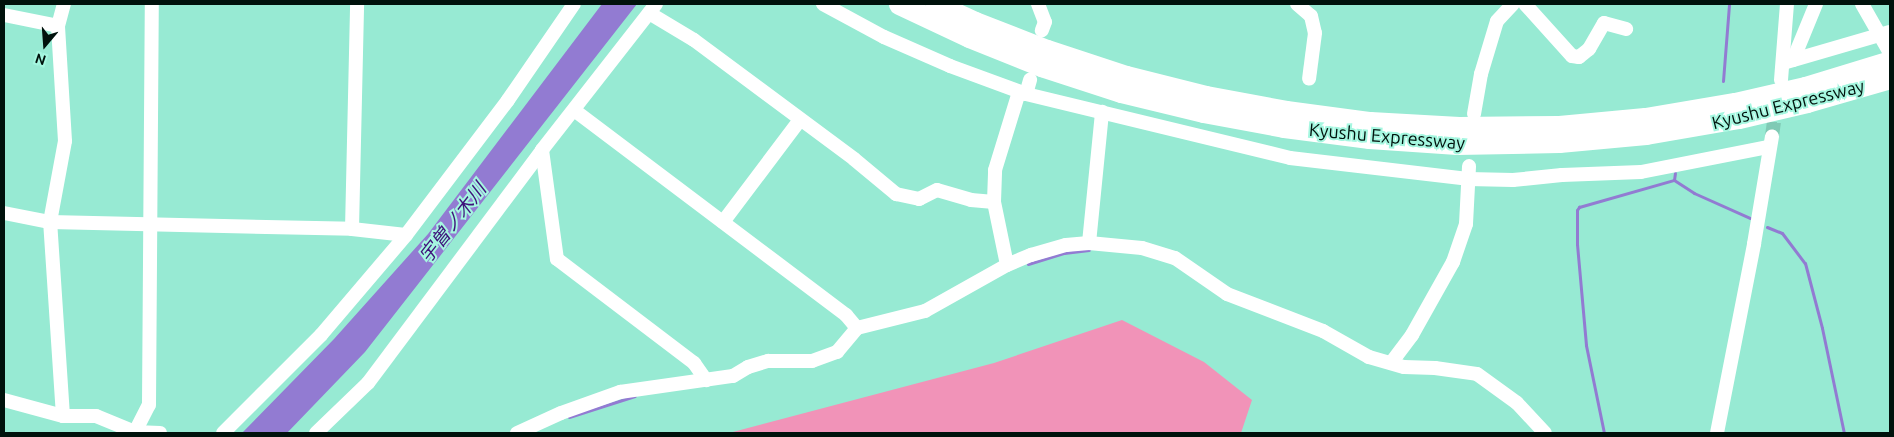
<!DOCTYPE html>
<html>
<head>
<meta charset="utf-8">
<style>
	body { margin:0 }
	#map { position:relative; width:1894px; height:437px; overflow:hidden; background:#97ead3; font-family:Ubuntu,"Noto Sans JP",sans-serif }
	div>[style] { position:absolute }
	.green>* { inset:0; background:#f193b8 }
	.water>* { inset:0; background:#927bd2 }
	.stream>* { height:3px; margin:-1.5px; padding:0 1.5px; transform-origin:1.5px; border-radius:1.5px; background:#927bd2 }
	.minor-tunnel>* { height:14px; margin-top:-7px; transform-origin:0; background:repeating-linear-gradient(90deg,#80cab5 0 14px,transparent 0 21px) }
	.minor>* { height:14px; margin:-7px; padding:0 7px; transform-origin:7px; border-radius:7px; background:#fff }
	.highway>* { height:21px; margin:-10.5px; padding:0 10.5px; transform-origin:10.5px; border-radius:10.5px; background:#fff }
	span { translate:-50% -50%; white-space:nowrap; text-align:center; line-height:1.15; -webkit-text-stroke:4px #a5f7e0; paint-order:stroke }
	.street-label { font-size:18px; color:#00120c }
	.water-label { font-size:19px; color:#3f137b; font-style:italic }
	.frame { position:absolute; inset:0; border:5px solid #00120c; pointer-events:none }
	.north { position:absolute; left:20px; top:20px; width:50px; height:50px; -webkit-text-stroke:4px #a5f7e0; paint-order:stroke; rotate:198deg; font-size:14px; font-weight:700; line-height:20px; text-align:center; color:#00120c }
	.north::after { content:''; display:block; margin:auto; width:18px; height:22px; background:#00120c; clip-path:polygon(50% 0,100% 100%,50% 72%,0 100%) }
</style>
</head>
<body>
<div id="map">
	<div class="green">
		<div style="clip-path:polygon(1122px 320px,1204px 362px,1252px 400px,1241px 433px,729px 433px,994px 363px)"></div>
	</div>
	<div class="water">
		<div style="clip-path:polygon(602px 4px,637px 4px,365px 352px,287px 433px,242px 433px,334px 339px,428px 234px)"></div>
	</div>
	<div class="stream">
		<div style="left:1723px;top:81px;width:77px;rotate:-85.5deg"></div>
		<div style="left:1674px;top:180px;width:7px;rotate:-82deg"></div>
		<div style="left:1767px;top:227px;width:16px;rotate:22deg"></div>
		<div style="left:1782px;top:233px;width:38px;rotate:53deg"></div>
		<div style="left:1805px;top:263px;width:67px;rotate:75.3deg"></div>
		<div style="left:1822px;top:328px;width:107px;rotate:78.2deg"></div>
		<div style="left:1028px;top:264px;width:38px;rotate:-17deg"></div>
		<div style="left:1064px;top:253px;width:25px;rotate:-7deg"></div>
		<div style="left:569px;top:417px;width:69px;rotate:-17.7deg"></div>
		<div style="left:1604px;top:433px;width:90px;rotate:-101.6deg"></div>
		<div style="left:1586px;top:345px;width:101px;rotate:-95.1deg"></div>
		<div style="left:1577px;top:244px;width:34px;rotate:-90deg"></div>
		<div style="left:1577px;top:210px;width:4px;rotate:-56deg"></div>
		<div style="left:1579px;top:207px;width:99px;rotate:-15.9deg"></div>
		<div style="left:1674px;top:180px;width:24px;rotate:33deg"></div>
		<div style="left:1694px;top:193px;width:61px;rotate:24.1deg"></div>
	</div>
	<div class="minor-tunnel">
		<div style="left:1772px;top:136px;width:34px;rotate:-82deg"></div>
	</div>
	<div class="minor">
		<div style="left:656px;top:4px;width:185px;rotate:128deg"></div>
		<div style="left:542px;top:150px;width:110px;rotate:82.2deg"></div>
		<div style="left:557px;top:259px;width:172px;rotate:37.2deg"></div>
		<div style="left:694px;top:363px;width:21px;rotate:55deg"></div>
		<div style="left:823px;top:4px;width:69px;rotate:28.4deg"></div>
		<div style="left:884px;top:37px;width:72px;rotate:23.7deg"></div>
		<div style="left:950px;top:66px;width:81px;rotate:20.2deg"></div>
		<div style="left:1026px;top:94px;width:272px;rotate:13.6deg"></div>
		<div style="left:1290px;top:158px;width:179px;rotate:6.7deg"></div>
		<div style="left:1468px;top:179px;width:45px;rotate:1.3deg"></div>
		<div style="left:1513px;top:180px;width:49px;rotate:-5.8deg"></div>
		<div style="left:1562px;top:175px;width:79px;rotate:-2.2deg"></div>
		<div style="left:1641px;top:172px;width:130px;rotate:-11.1deg"></div>
		<div style="left:1038px;top:4px;width:19px;rotate:69deg"></div>
		<div style="left:1045px;top:22px;width:9px;rotate:111deg"></div>
		<div style="left:1297px;top:4px;width:18px;rotate:41deg"></div>
		<div style="left:1311px;top:16px;width:17px;rotate:77deg"></div>
		<div style="left:1315px;top:33px;width:46px;rotate:97.4deg"></div>
		<div style="left:1525px;top:4px;width:70px;rotate:47.9deg"></div>
		<div style="left:1572px;top:56px;width:7px;rotate:8deg"></div>
		<div style="left:1579px;top:57px;width:13px;rotate:-39deg"></div>
		<div style="left:1589px;top:49px;width:30px;rotate:-60deg"></div>
		<div style="left:1604px;top:23px;width:23px;rotate:15deg"></div>
		<div style="left:1862px;top:4px;width:56px;rotate:60.3deg"></div>
		<div style="left:649px;top:13px;width:52px;rotate:31deg"></div>
		<div style="left:694px;top:40px;width:199px;rotate:36.6deg"></div>
		<div style="left:854px;top:159px;width:55px;rotate:39.8deg"></div>
		<div style="left:896px;top:194px;width:24px;rotate:12deg"></div>
		<div style="left:919px;top:199px;width:20px;rotate:-27deg"></div>
		<div style="left:937px;top:190px;width:35px;rotate:16deg"></div>
		<div style="left:971px;top:200px;width:23px;rotate:5deg"></div>
		<div style="left:994px;top:202px;width:64px;rotate:78.3deg"></div>
		<div style="left:4px;top:15px;width:55px;rotate:11.5deg"></div>
		<div style="left:1793px;top:60px;width:61px;rotate:-67.7deg"></div>
		<div style="left:1783px;top:63px;width:111px;rotate:-16.2deg"></div>
		<div style="left:1781px;top:80px;width:76px;rotate:-85.5deg"></div>
		<div style="left:1026px;top:94px;width:15px;rotate:-74deg"></div>
		<div style="left:574px;top:110px;width:341px;rotate:37deg"></div>
		<div style="left:846px;top:315px;width:17px;rotate:50deg"></div>
		<div style="left:1474px;top:114px;width:41px;rotate:-80.1deg"></div>
		<div style="left:1481px;top:74px;width:55px;rotate:-73.2deg"></div>
		<div style="left:1497px;top:21px;width:23px;rotate:-47deg"></div>
		<div style="left:994px;top:202px;width:32px;rotate:-88deg"></div>
		<div style="left:995px;top:170px;width:82px;rotate:-72.9deg"></div>
		<div style="left:4px;top:213px;width:47px;rotate:11.1deg"></div>
		<div style="left:50px;top:222px;width:302px;rotate:1.3deg"></div>
		<div style="left:352px;top:229px;width:54px;rotate:6.3deg"></div>
		<div style="left:723px;top:222px;width:128px;rotate:-53deg"></div>
		<div style="left:352px;top:229px;width:225px;rotate:-88.7deg"></div>
		<div style="left:1089px;top:243px;width:132px;rotate:-84.3deg"></div>
		<div style="left:1391px;top:363px;width:35px;rotate:-53deg"></div>
		<div style="left:1412px;top:335px;width:84px;rotate:-60.7deg"></div>
		<div style="left:1453px;top:262px;width:40px;rotate:-71.1deg"></div>
		<div style="left:1466px;top:224px;width:58px;rotate:-87deg"></div>
		<div style="left:4px;top:400px;width:61px;rotate:15.2deg"></div>
		<div style="left:63px;top:416px;width:33px"></div>
		<div style="left:96px;top:416px;width:42px;rotate:22.3deg"></div>
		<div style="left:135px;top:432px;width:25px;rotate:2deg"></div>
		<div style="left:63px;top:416px;width:194px;rotate:-93.8deg"></div>
		<div style="left:50px;top:222px;width:82px;rotate:-79.5deg"></div>
		<div style="left:65px;top:141px;width:115px;rotate:-93.5deg"></div>
		<div style="left:58px;top:26px;width:23px;rotate:-75deg"></div>
		<div style="left:135px;top:432px;width:30px;rotate:-63deg"></div>
		<div style="left:149px;top:405px;width:401px;rotate:-89.6deg"></div>
		<div style="left:223px;top:433px;width:139px;rotate:-45deg"></div>
		<div style="left:321px;top:335px;width:131px;rotate:-49.6deg"></div>
		<div style="left:406px;top:235px;width:169px;rotate:-52.9deg"></div>
		<div style="left:508px;top:100px;width:116px;rotate:-55.5deg"></div>
		<div style="left:316px;top:433px;width:72px;rotate:-43.9deg"></div>
		<div style="left:368px;top:383px;width:291px;rotate:-53.2deg"></div>
		<div style="left:517px;top:433px;width:48px;rotate:-24.4deg"></div>
		<div style="left:561px;top:413px;width:63px;rotate:-19.6deg"></div>
		<div style="left:620px;top:392px;width:114px;rotate:-8.1deg"></div>
		<div style="left:733px;top:376px;width:17px;rotate:-31deg"></div>
		<div style="left:748px;top:367px;width:21px;rotate:-17deg"></div>
		<div style="left:768px;top:361px;width:44px"></div>
		<div style="left:812px;top:361px;width:27px;rotate:-20deg"></div>
		<div style="left:837px;top:352px;width:31px;rotate:-50deg"></div>
		<div style="left:857px;top:328px;width:70px;rotate:-14deg"></div>
		<div style="left:925px;top:311px;width:94px;rotate:-29.3deg"></div>
		<div style="left:1007px;top:265px;width:26px;rotate:-23deg"></div>
		<div style="left:1031px;top:255px;width:36px;rotate:-16deg"></div>
		<div style="left:1066px;top:245px;width:23px;rotate:-5deg"></div>
		<div style="left:1089px;top:243px;width:53px;rotate:5.4deg"></div>
		<div style="left:1142px;top:248px;width:34px;rotate:17deg"></div>
		<div style="left:1175px;top:258px;width:63px;rotate:34.7deg"></div>
		<div style="left:1227px;top:294px;width:103px;rotate:21.1deg"></div>
		<div style="left:1323px;top:331px;width:53px;rotate:29.5deg"></div>
		<div style="left:1369px;top:357px;width:36px;rotate:16deg"></div>
		<div style="left:1404px;top:367px;width:31px;rotate:2deg"></div>
		<div style="left:1435px;top:368px;width:42px;rotate:8.1deg"></div>
		<div style="left:1477px;top:374px;width:49px;rotate:35.9deg"></div>
		<div style="left:1517px;top:403px;width:41px;rotate:47deg"></div>
		<div style="left:1717px;top:433px;width:193px;rotate:-78.9deg"></div>
		<div style="left:1754px;top:244px;width:109px;rotate:-80.5deg"></div>
	</div>
	<div class="highway">
		<div style="left:899px;top:4px;width:77px;rotate:25.2deg"></div>
		<div style="left:969px;top:37px;width:78px;rotate:21.9deg"></div>
		<div style="left:1041px;top:66px;width:84px;rotate:18deg"></div>
		<div style="left:1121px;top:92px;width:84px;rotate:13.7deg"></div>
		<div style="left:1203px;top:112px;width:82px;rotate:10.5deg"></div>
		<div style="left:1284px;top:127px;width:86px;rotate:7.4deg"></div>
		<div style="left:1369px;top:138px;width:88px;rotate:3.9deg"></div>
		<div style="left:1457px;top:144px;width:102px;rotate:-1.1deg"></div>
		<div style="left:1559px;top:142px;width:87px;rotate:-5.3deg"></div>
		<div style="left:1646px;top:134px;width:94px;rotate:-9.8deg"></div>
		<div style="left:1739px;top:118px;width:70px;rotate:-13.2deg"></div>
		<div style="left:1807px;top:102px;width:86px;rotate:-16.1deg"></div>
		<div style="left:936px;top:4px;width:43px;rotate:24.8deg"></div>
		<div style="left:975px;top:22px;width:77px;rotate:21.3deg"></div>
		<div style="left:1047px;top:50px;width:83px;rotate:18.2deg"></div>
		<div style="left:1126px;top:76px;width:82px;rotate:14deg"></div>
		<div style="left:1206px;top:96px;width:81px;rotate:10.6deg"></div>
		<div style="left:1286px;top:111px;width:85px;rotate:7.5deg"></div>
		<div style="left:1370px;top:122px;width:89px;rotate:3.2deg"></div>
		<div style="left:1459px;top:127px;width:100px;rotate:-0.6deg"></div>
		<div style="left:1559px;top:126px;width:86px;rotate:-5.3deg"></div>
		<div style="left:1645px;top:118px;width:91px;rotate:-9.5deg"></div>
		<div style="left:1735px;top:103px;width:72px;rotate:-12.9deg"></div>
		<div style="left:1805px;top:87px;width:89px;rotate:-17deg"></div>
	</div>
	<div class="street-label">
		<span style="left:1788px;top:104px;rotate:-14deg">Kyushu Expressway</span>
		<span style="left:1387px;top:136px;rotate:5deg">Kyushu Expressway</span>
	</div>
	<div class="water-label">
		<span style="left:453px;top:223px;rotate:-52deg">宇曽ノ木川</span>
	</div>
	<div class="frame"></div>
	<div class="north">N</div>
</div>
</body>
</html>
